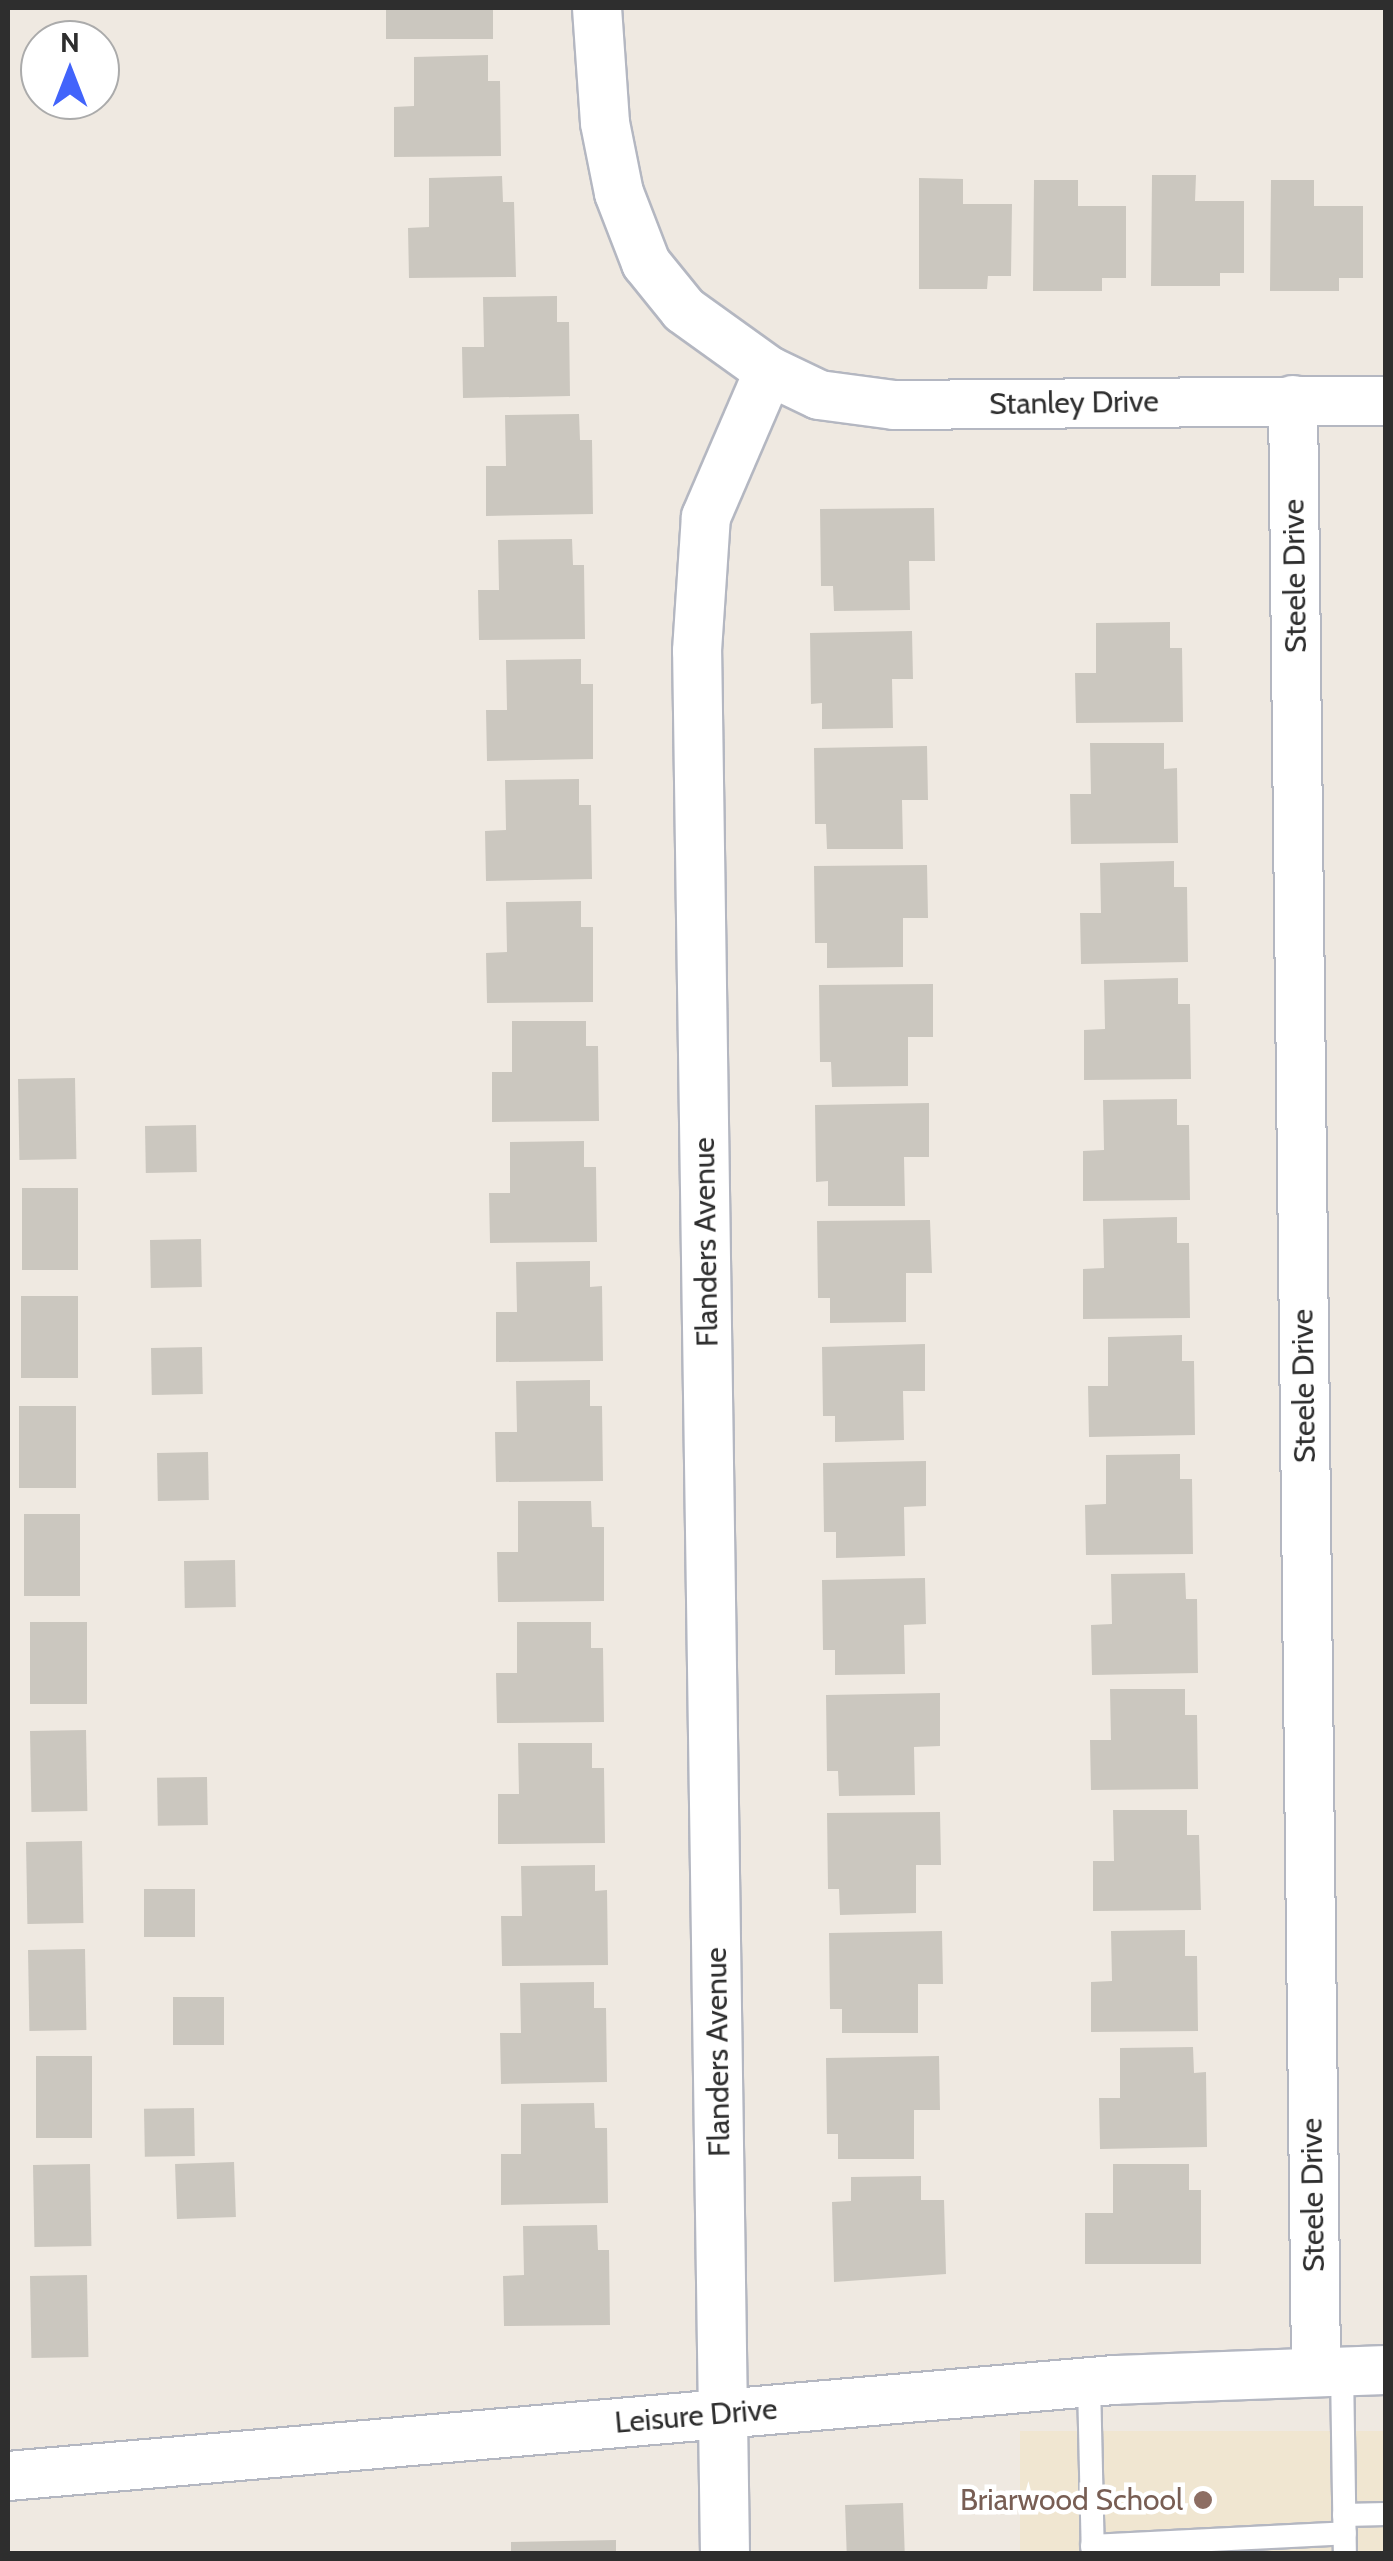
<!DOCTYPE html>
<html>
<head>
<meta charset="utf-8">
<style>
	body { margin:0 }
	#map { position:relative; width:1393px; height:2561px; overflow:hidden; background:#efe9e1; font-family:Cabin,sans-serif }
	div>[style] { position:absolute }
	.education>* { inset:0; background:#f0e6d1; transform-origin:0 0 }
	.building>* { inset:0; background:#cbc7bf; transform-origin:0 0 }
	.roads { filter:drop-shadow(2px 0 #b4b7c1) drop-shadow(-2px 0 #b4b7c1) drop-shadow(0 2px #b4b7c1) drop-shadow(0 -2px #b4b7c1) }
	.service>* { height:22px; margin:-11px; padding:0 11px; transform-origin:11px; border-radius:11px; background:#fff }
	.minor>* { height:48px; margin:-24px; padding:0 24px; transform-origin:24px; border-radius:24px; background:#fff }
	.dots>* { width:28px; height:28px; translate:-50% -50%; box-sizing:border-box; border:5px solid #fff; border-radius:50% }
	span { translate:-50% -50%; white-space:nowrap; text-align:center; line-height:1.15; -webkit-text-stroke:9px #fff; paint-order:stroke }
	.street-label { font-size:30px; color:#2e2e2e }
	.education-label { font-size:30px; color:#785e54 }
	.right { translate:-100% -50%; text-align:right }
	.frame { position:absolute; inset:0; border:10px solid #2e2e2e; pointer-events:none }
	.north { position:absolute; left:20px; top:20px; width:100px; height:100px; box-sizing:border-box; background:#fff; border:2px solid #ababab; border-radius:50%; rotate:0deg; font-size:28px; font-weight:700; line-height:40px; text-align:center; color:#2e2e2e }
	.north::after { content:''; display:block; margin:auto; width:35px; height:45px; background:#4264fb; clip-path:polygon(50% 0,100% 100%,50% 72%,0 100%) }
</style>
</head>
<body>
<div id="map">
	<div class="education">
		<div style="left:1385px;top:2431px;width:122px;height:365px;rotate:90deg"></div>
	</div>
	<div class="building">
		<div style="left:386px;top:8px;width:107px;height:31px"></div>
		<div style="clip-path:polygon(488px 55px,488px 81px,500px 81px,501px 156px,394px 157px,394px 107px,414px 106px,414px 57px)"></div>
		<div style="clip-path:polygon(1152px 175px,1196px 175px,1195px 201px,1244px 201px,1244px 273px,1220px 273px,1220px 286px,1151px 286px)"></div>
		<div style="clip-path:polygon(502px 176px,503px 202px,514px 202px,516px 277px,409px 278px,408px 228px,429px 227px,429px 178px)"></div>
		<div style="clip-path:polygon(919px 178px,963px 179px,963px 204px,1012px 204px,1011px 276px,988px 276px,987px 289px,919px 289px)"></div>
		<div style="clip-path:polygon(1034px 180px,1078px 180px,1078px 206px,1126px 206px,1126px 278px,1102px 278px,1102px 291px,1033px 291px)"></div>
		<div style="clip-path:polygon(1271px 180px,1314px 180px,1314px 206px,1363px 206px,1363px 278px,1339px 278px,1339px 291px,1270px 291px)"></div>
		<div style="clip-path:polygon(557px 296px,557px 322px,569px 322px,570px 396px,463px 398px,462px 347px,484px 347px,483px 297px)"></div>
		<div style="clip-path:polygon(579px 414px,580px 440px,592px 440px,593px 514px,486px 516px,486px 466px,506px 466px,505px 415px)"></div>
		<div style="clip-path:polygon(934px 508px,935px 561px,909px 561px,910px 610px,834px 611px,833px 586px,821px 586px,820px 509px)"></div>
		<div style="clip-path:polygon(572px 539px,573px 565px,584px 565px,585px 639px,479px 640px,478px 590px,499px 590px,498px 540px)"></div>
		<div style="clip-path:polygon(1170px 622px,1170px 648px,1182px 648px,1183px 722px,1076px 723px,1075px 673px,1096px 673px,1096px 623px)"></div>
		<div style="clip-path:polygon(912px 631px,913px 679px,892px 679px,893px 728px,822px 729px,822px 703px,811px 704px,810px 633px)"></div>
		<div style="clip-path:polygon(581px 659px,581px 684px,593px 684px,593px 759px,487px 761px,486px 710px,507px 710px,506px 660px)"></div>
		<div style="clip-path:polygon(1090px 743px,1164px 743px,1164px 769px,1177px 768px,1178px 843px,1071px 844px,1070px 794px,1091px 794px)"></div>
		<div style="clip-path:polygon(927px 746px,928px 800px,902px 800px,903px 849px,827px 849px,826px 824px,815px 824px,814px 748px)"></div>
		<div style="clip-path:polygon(579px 779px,579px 805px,591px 805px,592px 879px,486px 881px,485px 831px,506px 830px,505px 780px)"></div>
		<div style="clip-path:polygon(1174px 861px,1174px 887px,1187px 887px,1188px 962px,1081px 964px,1080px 913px,1101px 913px,1100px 863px)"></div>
		<div style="clip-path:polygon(927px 865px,928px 918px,903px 918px,903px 967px,827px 968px,827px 943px,815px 943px,814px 866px)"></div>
		<div style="clip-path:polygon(581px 901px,581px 927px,593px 927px,593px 1002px,487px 1003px,486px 953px,507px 952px,506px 902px)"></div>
		<div style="clip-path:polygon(1178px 978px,1178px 1004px,1190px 1004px,1191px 1079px,1084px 1080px,1084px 1030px,1105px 1029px,1104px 980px)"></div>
		<div style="clip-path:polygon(933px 984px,933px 1037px,908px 1037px,908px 1086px,832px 1087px,831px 1062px,820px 1062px,819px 985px)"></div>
		<div style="clip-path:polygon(512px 1021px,586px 1021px,586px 1046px,598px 1046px,599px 1121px,492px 1122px,492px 1072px,512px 1072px)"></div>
		<div style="left:75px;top:1078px;width:81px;height:57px;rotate:89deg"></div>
		<div style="clip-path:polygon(1177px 1099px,1177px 1125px,1189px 1125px,1190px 1200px,1083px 1201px,1083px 1151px,1104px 1150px,1103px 1100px)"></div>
		<div style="clip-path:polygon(929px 1103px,929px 1157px,904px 1157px,905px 1206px,828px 1206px,828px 1181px,816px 1182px,815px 1105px)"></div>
		<div style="left:196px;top:1125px;width:47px;height:51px;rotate:89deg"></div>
		<div style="clip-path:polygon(584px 1141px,584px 1167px,596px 1167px,597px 1242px,490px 1243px,489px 1193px,510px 1193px,510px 1142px)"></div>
		<div style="left:22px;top:1188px;width:56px;height:82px"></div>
		<div style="clip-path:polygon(1177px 1217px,1177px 1243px,1189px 1243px,1190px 1318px,1083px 1319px,1083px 1269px,1104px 1268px,1103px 1219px)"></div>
		<div style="clip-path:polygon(930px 1220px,932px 1273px,906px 1273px,906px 1322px,830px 1323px,830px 1298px,818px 1298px,817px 1221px)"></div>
		<div style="left:201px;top:1239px;width:48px;height:51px;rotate:89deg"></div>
		<div style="clip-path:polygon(590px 1261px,590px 1287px,602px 1286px,603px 1361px,496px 1362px,496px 1312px,517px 1312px,516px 1262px)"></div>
		<div style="left:21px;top:1296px;width:57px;height:82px"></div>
		<div style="clip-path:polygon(1182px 1335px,1182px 1361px,1194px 1361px,1195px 1435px,1089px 1437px,1088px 1386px,1108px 1386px,1108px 1337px)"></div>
		<div style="clip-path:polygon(925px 1344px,925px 1391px,903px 1391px,904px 1440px,835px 1442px,835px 1416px,823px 1416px,822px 1347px)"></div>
		<div style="left:202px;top:1347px;width:47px;height:51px;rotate:89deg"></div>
		<div style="clip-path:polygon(590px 1380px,590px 1406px,602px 1406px,603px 1481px,496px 1482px,495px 1432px,517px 1432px,516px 1381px)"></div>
		<div style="left:19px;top:1406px;width:57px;height:82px"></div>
		<div style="left:208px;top:1452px;width:48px;height:51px;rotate:89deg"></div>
		<div style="clip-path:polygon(1180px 1454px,1180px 1479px,1192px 1479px,1193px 1554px,1086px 1555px,1085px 1505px,1106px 1504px,1106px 1455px)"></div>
		<div style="clip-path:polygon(926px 1461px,926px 1506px,904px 1507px,905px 1556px,836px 1558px,836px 1532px,824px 1532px,823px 1463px)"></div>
		<div style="clip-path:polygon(518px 1501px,591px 1501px,592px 1527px,604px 1527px,604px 1601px,498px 1602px,497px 1552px,518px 1552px)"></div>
		<div style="left:24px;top:1514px;width:56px;height:82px"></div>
		<div style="left:235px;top:1560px;width:47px;height:51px;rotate:89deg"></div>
		<div style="clip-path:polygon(1185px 1573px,1186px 1599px,1197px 1599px,1198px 1673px,1092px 1675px,1091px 1625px,1112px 1624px,1111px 1574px)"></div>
		<div style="clip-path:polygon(925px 1578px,926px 1624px,904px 1625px,905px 1674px,835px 1675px,835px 1650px,823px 1650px,822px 1580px)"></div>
		<div style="left:30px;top:1622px;width:57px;height:82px"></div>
		<div style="clip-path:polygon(517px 1622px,591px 1622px,591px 1648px,603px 1648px,604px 1722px,497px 1723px,496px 1673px,517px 1673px)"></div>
		<div style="clip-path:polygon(1110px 1689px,1185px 1689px,1185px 1715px,1197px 1715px,1198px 1789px,1091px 1790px,1090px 1740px,1111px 1740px)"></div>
		<div style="clip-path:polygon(940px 1693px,940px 1746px,914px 1747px,915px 1795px,839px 1796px,838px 1771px,827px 1771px,826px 1695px)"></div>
		<div style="left:86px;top:1730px;width:81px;height:56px;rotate:89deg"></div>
		<div style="clip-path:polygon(518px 1743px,592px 1743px,592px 1768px,604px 1768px,605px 1843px,498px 1844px,498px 1794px,519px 1794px)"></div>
		<div style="left:207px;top:1777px;width:48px;height:50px;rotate:89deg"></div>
		<div style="clip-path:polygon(1113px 1810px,1187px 1810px,1187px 1835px,1199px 1835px,1201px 1910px,1093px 1911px,1093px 1861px,1114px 1861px)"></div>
		<div style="clip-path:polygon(940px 1812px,941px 1865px,916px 1865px,916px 1913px,840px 1915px,839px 1889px,828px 1889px,827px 1813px)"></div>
		<div style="left:82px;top:1841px;width:82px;height:56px;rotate:89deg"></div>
		<div style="clip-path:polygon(595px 1865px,595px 1891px,607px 1890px,608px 1965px,502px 1966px,501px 1916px,522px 1916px,521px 1866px)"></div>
		<div style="left:144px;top:1889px;width:51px;height:48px"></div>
		<div style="clip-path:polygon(1185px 1930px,1185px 1956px,1197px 1956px,1198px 2031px,1091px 2032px,1091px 1982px,1112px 1981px,1111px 1931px)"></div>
		<div style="clip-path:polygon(942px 1931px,943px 1984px,918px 1984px,918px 2033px,842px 2033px,842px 2009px,830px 2009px,829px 1933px)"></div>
		<div style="left:85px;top:1949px;width:81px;height:57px;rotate:89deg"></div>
		<div style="clip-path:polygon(594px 1982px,594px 2008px,606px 2008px,607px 2082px,501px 2084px,500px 2033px,521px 2033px,520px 1983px)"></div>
		<div style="left:224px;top:1997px;width:48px;height:51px;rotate:90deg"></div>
		<div style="clip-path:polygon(1193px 2047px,1194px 2073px,1206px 2072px,1207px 2147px,1100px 2149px,1099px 2098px,1120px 2098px,1120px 2048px)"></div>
		<div style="left:36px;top:2056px;width:56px;height:82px"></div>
		<div style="clip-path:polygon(939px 2056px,940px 2110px,914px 2110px,914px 2159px,838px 2159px,838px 2134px,827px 2134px,826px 2058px)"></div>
		<div style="clip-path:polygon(594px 2103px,595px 2128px,607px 2128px,608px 2203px,501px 2205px,501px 2154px,521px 2154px,521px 2104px)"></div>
		<div style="left:194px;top:2108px;width:48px;height:50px;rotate:89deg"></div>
		<div style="left:234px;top:2162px;width:55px;height:59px;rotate:88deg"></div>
		<div style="left:90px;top:2164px;width:82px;height:57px;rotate:89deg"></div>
		<div style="clip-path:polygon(1113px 2164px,1189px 2164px,1189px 2190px,1201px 2190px,1201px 2264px,1085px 2264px,1085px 2213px,1113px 2213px)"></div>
		<div style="clip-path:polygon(921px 2176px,921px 2200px,944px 2200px,946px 2274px,834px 2282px,832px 2202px,851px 2201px,851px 2177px)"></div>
		<div style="clip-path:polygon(597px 2225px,598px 2250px,609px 2250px,610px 2325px,504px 2326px,503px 2276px,524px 2275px,523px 2226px)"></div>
		<div style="left:87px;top:2275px;width:82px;height:57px;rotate:89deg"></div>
		<div style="left:903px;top:2503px;width:51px;height:58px;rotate:88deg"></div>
		<div style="clip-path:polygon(616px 2540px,616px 2554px,511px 2554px,511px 2542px)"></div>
	</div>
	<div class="roads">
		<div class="service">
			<div style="left:1342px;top:2370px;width:184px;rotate:89.1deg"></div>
			<div style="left:1089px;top:2383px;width:171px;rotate:88.7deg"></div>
			<div style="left:1344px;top:2515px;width:42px;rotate:-1.4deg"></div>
			<div style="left:1092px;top:2546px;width:253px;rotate:-2.9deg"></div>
		</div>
		<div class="minor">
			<div style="left:597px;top:8px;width:115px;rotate:86deg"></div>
			<div style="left:605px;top:123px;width:71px;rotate:78.7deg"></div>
			<div style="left:619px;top:193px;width:75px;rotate:68.9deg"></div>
			<div style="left:646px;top:263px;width:60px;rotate:51deg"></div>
			<div style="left:684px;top:310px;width:105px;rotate:35.7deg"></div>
			<div style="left:769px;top:371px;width:55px;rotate:25.6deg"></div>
			<div style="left:819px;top:395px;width:76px;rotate:7.6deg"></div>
			<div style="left:894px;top:405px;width:492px;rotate:-0.5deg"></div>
			<div style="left:1293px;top:400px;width:1971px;rotate:89.33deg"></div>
			<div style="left:8px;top:2476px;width:1110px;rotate:-4.96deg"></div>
			<div style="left:1114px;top:2380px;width:272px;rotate:-2.1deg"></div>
			<div style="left:725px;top:2554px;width:1903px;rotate:-90.84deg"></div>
			<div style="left:697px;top:651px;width:134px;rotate:-86.2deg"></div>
			<div style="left:706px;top:517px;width:159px;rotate:-66.7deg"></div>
		</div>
	</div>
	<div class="dots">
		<div style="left:1203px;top:2500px;background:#8d6e63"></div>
	</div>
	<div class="street-label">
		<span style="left:1074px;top:403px;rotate:-1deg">Stanley Drive</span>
		<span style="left:1295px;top:576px;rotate:-91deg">Steele Drive</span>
		<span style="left:706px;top:1242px;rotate:-91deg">Flanders Avenue</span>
		<span style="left:1304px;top:1386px;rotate:-91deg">Steele Drive</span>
		<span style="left:718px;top:2052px;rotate:-91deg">Flanders Avenue</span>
		<span style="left:1313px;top:2195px;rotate:-91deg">Steele Drive</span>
		<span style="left:696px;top:2416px;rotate:-5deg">Leisure Drive</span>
	</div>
	<div class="education-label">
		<span class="right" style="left:1183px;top:2500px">Briarwood School</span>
	</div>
	<div class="frame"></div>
	<div class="north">N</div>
</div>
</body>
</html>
